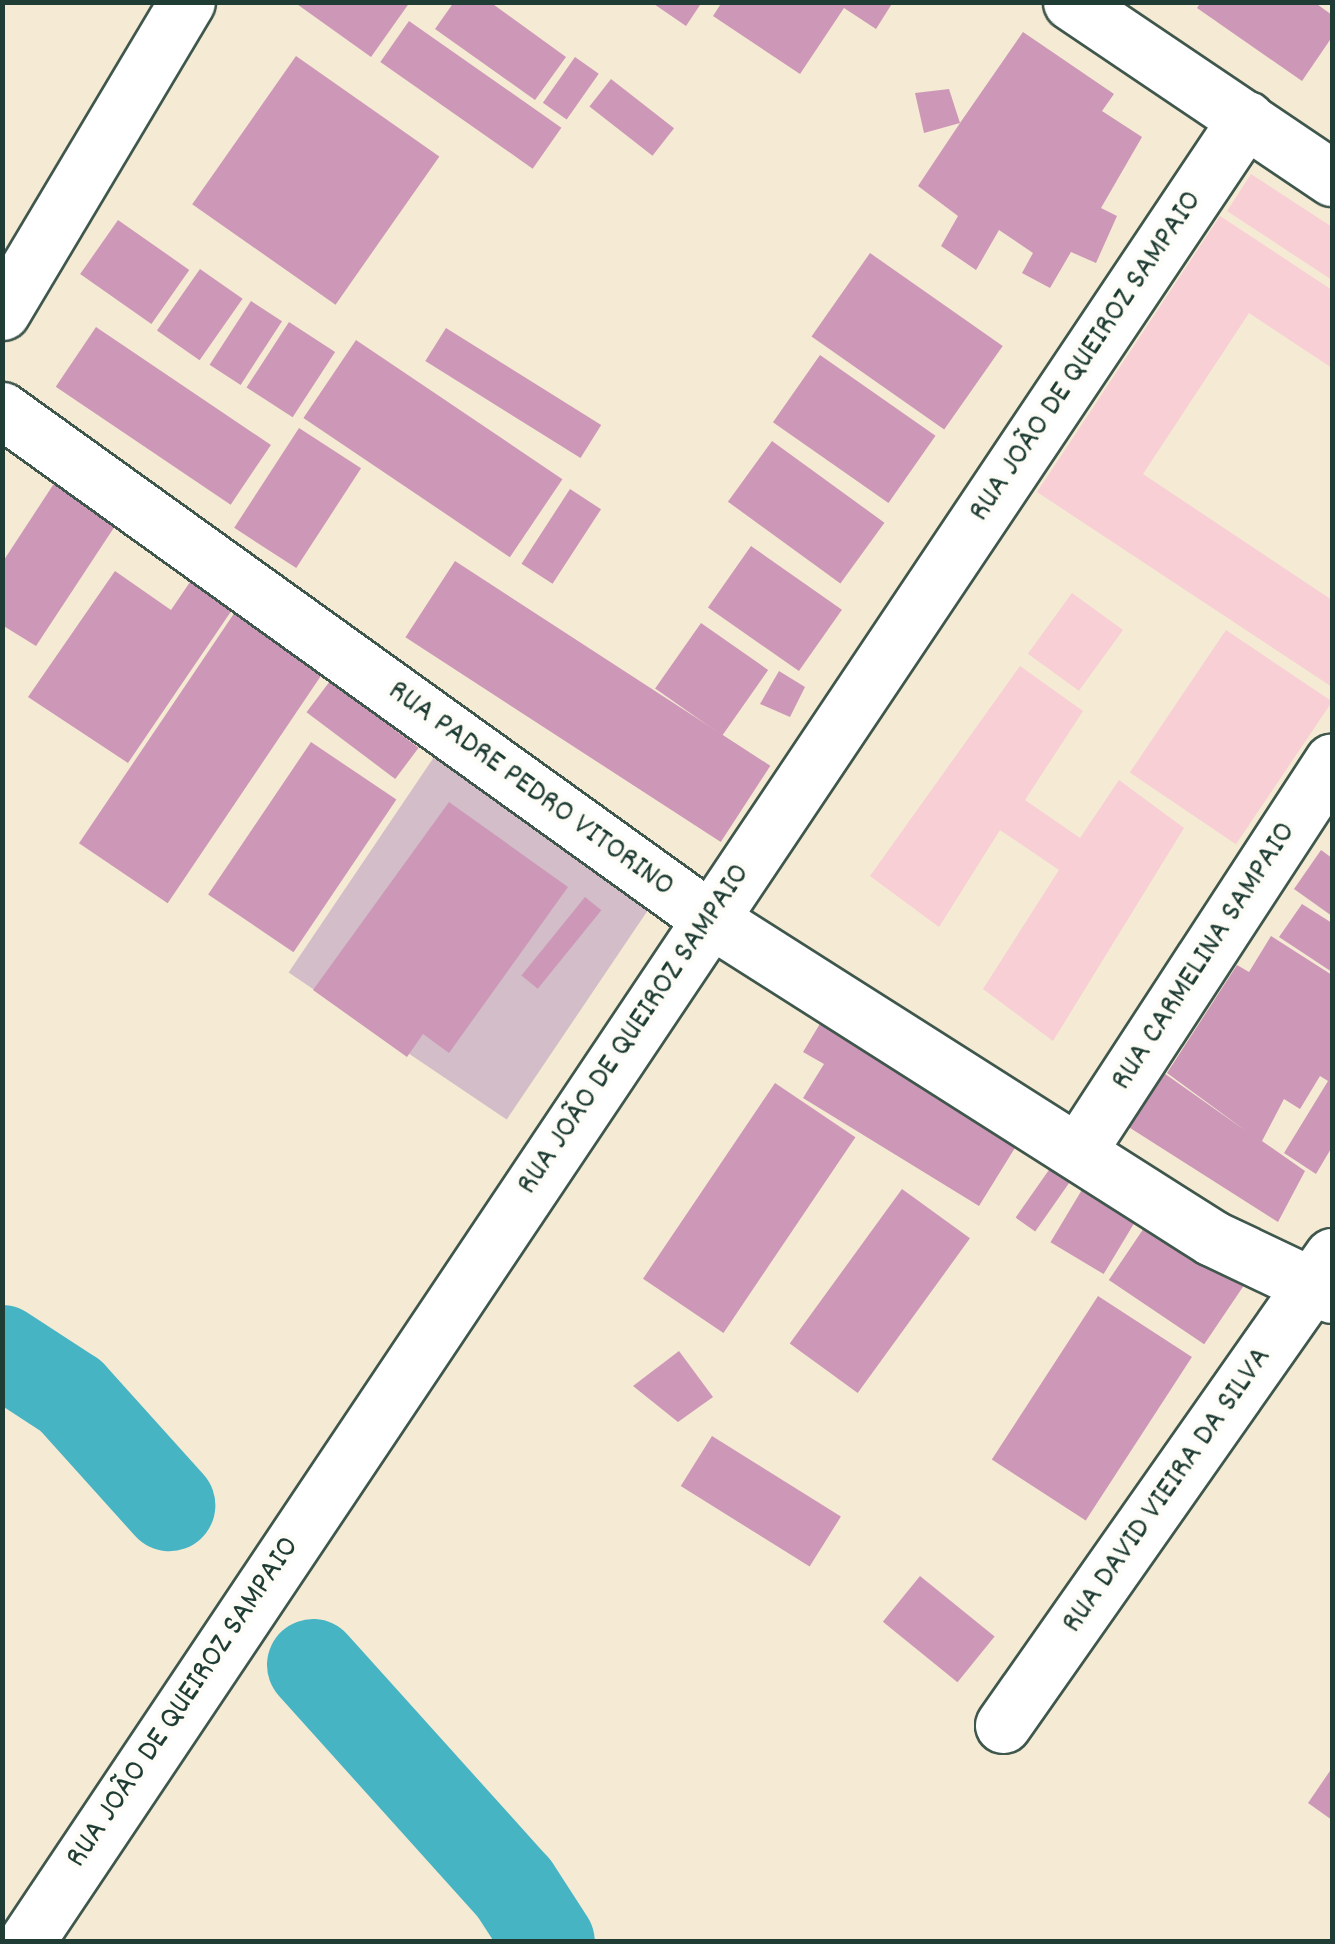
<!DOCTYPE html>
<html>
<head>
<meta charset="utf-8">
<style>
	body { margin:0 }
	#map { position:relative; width:1335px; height:1944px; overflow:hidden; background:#f5ead4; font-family:Dekko,sans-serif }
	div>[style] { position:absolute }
	.built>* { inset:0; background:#f7cfd5; transform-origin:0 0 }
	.industrial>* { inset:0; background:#d2bdc8; transform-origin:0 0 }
	.river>* { height:92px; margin:-46px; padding:0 46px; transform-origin:46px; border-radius:46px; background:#47b4c4 }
	.building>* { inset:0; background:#cd98b7; transform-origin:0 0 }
	.roads { filter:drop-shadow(2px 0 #3f574c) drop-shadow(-2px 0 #3f574c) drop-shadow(0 2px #3f574c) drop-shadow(0 -2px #3f574c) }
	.minor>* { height:55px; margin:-27.5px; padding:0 27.5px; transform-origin:27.5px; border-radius:27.5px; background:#fff }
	span { translate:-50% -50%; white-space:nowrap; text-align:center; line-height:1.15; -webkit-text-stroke:8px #fdfcf7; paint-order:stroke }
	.street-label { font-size:32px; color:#1f3d34 }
	.frame { position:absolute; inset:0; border:5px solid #1f3d34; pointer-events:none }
</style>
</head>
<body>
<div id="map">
	<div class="built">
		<div style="clip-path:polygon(1251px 174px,1332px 227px,1332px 280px,1227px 211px)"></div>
		<div style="clip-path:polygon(1220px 216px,1332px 290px,1332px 368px,1249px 313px,1143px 474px,1332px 600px,1332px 687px,1037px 492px)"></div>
		<div style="left:1072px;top:593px;width:63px;height:75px;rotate:36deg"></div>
		<div style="left:1226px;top:630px;width:128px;height:172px;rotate:34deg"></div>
		<div style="clip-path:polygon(1020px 666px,1083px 711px,1025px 800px,1080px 838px,1119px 780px,1184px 828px,1053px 1041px,983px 989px,1059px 870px,1000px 830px,939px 927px,870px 876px)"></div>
	</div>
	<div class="industrial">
		<div style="left:434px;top:757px;width:263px;height:260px;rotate:34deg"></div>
	</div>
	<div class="river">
		<div style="left:2px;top:1351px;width:82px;rotate:33.1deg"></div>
		<div style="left:71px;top:1396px;width:147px;rotate:48deg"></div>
		<div style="left:313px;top:1665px;width:300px;rotate:48deg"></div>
		<div style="left:514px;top:1888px;width:64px;rotate:57.1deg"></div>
	</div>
	<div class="building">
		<div style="clip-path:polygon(294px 2px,410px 2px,371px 57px)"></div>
		<div style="clip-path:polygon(454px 2px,490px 2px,566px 57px,535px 100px,435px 29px)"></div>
		<div style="clip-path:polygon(651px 2px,702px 2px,686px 26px)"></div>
		<div style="clip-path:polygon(722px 2px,893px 2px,876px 29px,844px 8px,800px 74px,713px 16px)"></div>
		<div style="clip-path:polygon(1201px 2px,1314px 2px,1332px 15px,1332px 37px,1302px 81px,1197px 8px)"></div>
		<div style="left:409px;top:21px;width:186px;height:50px;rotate:35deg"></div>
		<div style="clip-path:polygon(1023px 32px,1114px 94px,1102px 111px,1142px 137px,1101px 208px,1117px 216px,1096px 263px,1071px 252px,1050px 288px,1022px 273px,1033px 253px,999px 230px,976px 270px,941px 246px,958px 216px,918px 186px,960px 123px,924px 133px,915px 93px,949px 89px,960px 123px)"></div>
		<div style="left:296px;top:56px;width:175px;height:181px;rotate:35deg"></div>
		<div style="left:575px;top:57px;width:29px;height:56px;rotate:35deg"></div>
		<div style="left:611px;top:79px;width:80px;height:35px;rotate:38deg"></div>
		<div style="left:118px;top:220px;width:87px;height:66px;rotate:35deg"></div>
		<div style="left:870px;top:253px;width:162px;height:102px;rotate:35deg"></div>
		<div style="left:200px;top:269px;width:52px;height:75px;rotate:35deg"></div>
		<div style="left:251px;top:301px;width:37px;height:76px;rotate:33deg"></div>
		<div style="left:289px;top:322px;width:55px;height:78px;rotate:33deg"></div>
		<div style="left:96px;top:327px;width:211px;height:72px;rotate:34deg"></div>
		<div style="left:446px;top:328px;width:183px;height:39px;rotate:32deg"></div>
		<div style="left:356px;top:340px;width:249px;height:94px;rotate:34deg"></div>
		<div style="left:820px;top:355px;width:141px;height:82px;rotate:35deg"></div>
		<div style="left:299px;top:428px;width:74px;height:119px;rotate:33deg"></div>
		<div style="left:772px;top:441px;width:139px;height:75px;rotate:36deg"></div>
		<div style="clip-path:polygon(55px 482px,117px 523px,36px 646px,2px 625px,2px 563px)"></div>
		<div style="left:570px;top:489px;width:37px;height:89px;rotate:33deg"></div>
		<div style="left:751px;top:546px;width:111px;height:75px;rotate:35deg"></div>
		<div style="left:455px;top:561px;width:376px;height:91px;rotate:33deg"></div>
		<div style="clip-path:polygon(115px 571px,171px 610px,190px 582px,232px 610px,128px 763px,28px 697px)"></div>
		<div style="left:235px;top:612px;width:107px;height:279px;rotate:34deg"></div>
		<div style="left:701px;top:623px;width:82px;height:80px;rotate:35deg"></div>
		<div style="clip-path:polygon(779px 671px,805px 687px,790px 717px,760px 704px)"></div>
		<div style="left:330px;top:681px;width:111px;height:39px;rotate:37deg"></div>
		<div style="left:311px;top:742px;width:103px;height:184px;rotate:34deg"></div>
		<div style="clip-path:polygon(449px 802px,568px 887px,449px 1053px,423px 1034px,407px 1057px,313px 990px)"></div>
		<div style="clip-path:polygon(1321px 850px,1332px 858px,1332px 916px,1294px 889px)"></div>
		<div style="left:585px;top:897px;width:21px;height:101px;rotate:39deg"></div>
		<div style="clip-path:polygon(1302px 904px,1332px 923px,1332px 972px,1279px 937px)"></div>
		<div style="clip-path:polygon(1271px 936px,1332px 975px,1332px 1147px,1316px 1174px,1284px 1153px,1328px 1081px,1320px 1076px,1300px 1109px,1284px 1099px,1262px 1141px,1305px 1171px,1278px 1222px,1127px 1126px,1161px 1071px,1246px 1131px,1167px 1073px,1237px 965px,1249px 972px)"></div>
		<div style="clip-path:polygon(821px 1022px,1018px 1143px,979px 1206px,803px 1098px,824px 1064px,803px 1052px)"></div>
		<div style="left:775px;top:1083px;width:97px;height:236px;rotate:34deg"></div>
		<div style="left:1058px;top:1157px;width:24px;height:74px;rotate:35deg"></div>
		<div style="left:1086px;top:1183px;width:62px;height:69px;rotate:31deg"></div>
		<div style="left:902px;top:1189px;width:84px;height:191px;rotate:36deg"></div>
		<div style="left:1148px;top:1222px;width:115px;height:70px;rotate:34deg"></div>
		<div style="left:1098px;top:1296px;width:112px;height:195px;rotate:33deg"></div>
		<div style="clip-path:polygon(679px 1351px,713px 1397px,678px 1422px,633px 1386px)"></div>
		<div style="left:712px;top:1436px;width:152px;height:59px;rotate:32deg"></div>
		<div style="left:920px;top:1576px;width:96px;height:59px;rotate:39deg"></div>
		<div style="clip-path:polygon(1332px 1768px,1332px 1820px,1308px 1803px)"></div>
	</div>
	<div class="roads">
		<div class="minor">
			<div style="left:1071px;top:2px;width:315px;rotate:34deg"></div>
			<div style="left:2px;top:312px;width:361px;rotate:-59.2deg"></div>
			<div style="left:2px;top:410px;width:872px;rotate:35.71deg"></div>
			<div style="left:710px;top:919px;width:595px;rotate:32.43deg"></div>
			<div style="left:1212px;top:1238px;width:133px;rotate:25.4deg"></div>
			<div style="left:1078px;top:1151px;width:465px;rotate:-56.9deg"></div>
			<div style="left:1003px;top:1725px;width:573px;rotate:-54.95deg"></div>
			<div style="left:26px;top:1942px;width:2194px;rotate:-56.21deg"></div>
		</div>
	</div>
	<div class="street-label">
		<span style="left:1087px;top:357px;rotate:-56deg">RUA JOÃO DE QUEIROZ SAMPAIO</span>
		<span style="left:530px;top:790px;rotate:36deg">RUA PADRE PEDRO VITORINO</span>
		<span style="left:1205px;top:957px;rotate:-57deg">RUA CARMELINA SAMPAIO</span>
		<span style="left:635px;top:1030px;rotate:-56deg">RUA JOÃO DE QUEIROZ SAMPAIO</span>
		<span style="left:1168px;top:1491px;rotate:-55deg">RUA DAVID VIEIRA DA SILVA</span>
		<span style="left:184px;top:1703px;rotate:-56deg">RUA JOÃO DE QUEIROZ SAMPAIO</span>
	</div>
	<div class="frame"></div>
</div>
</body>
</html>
